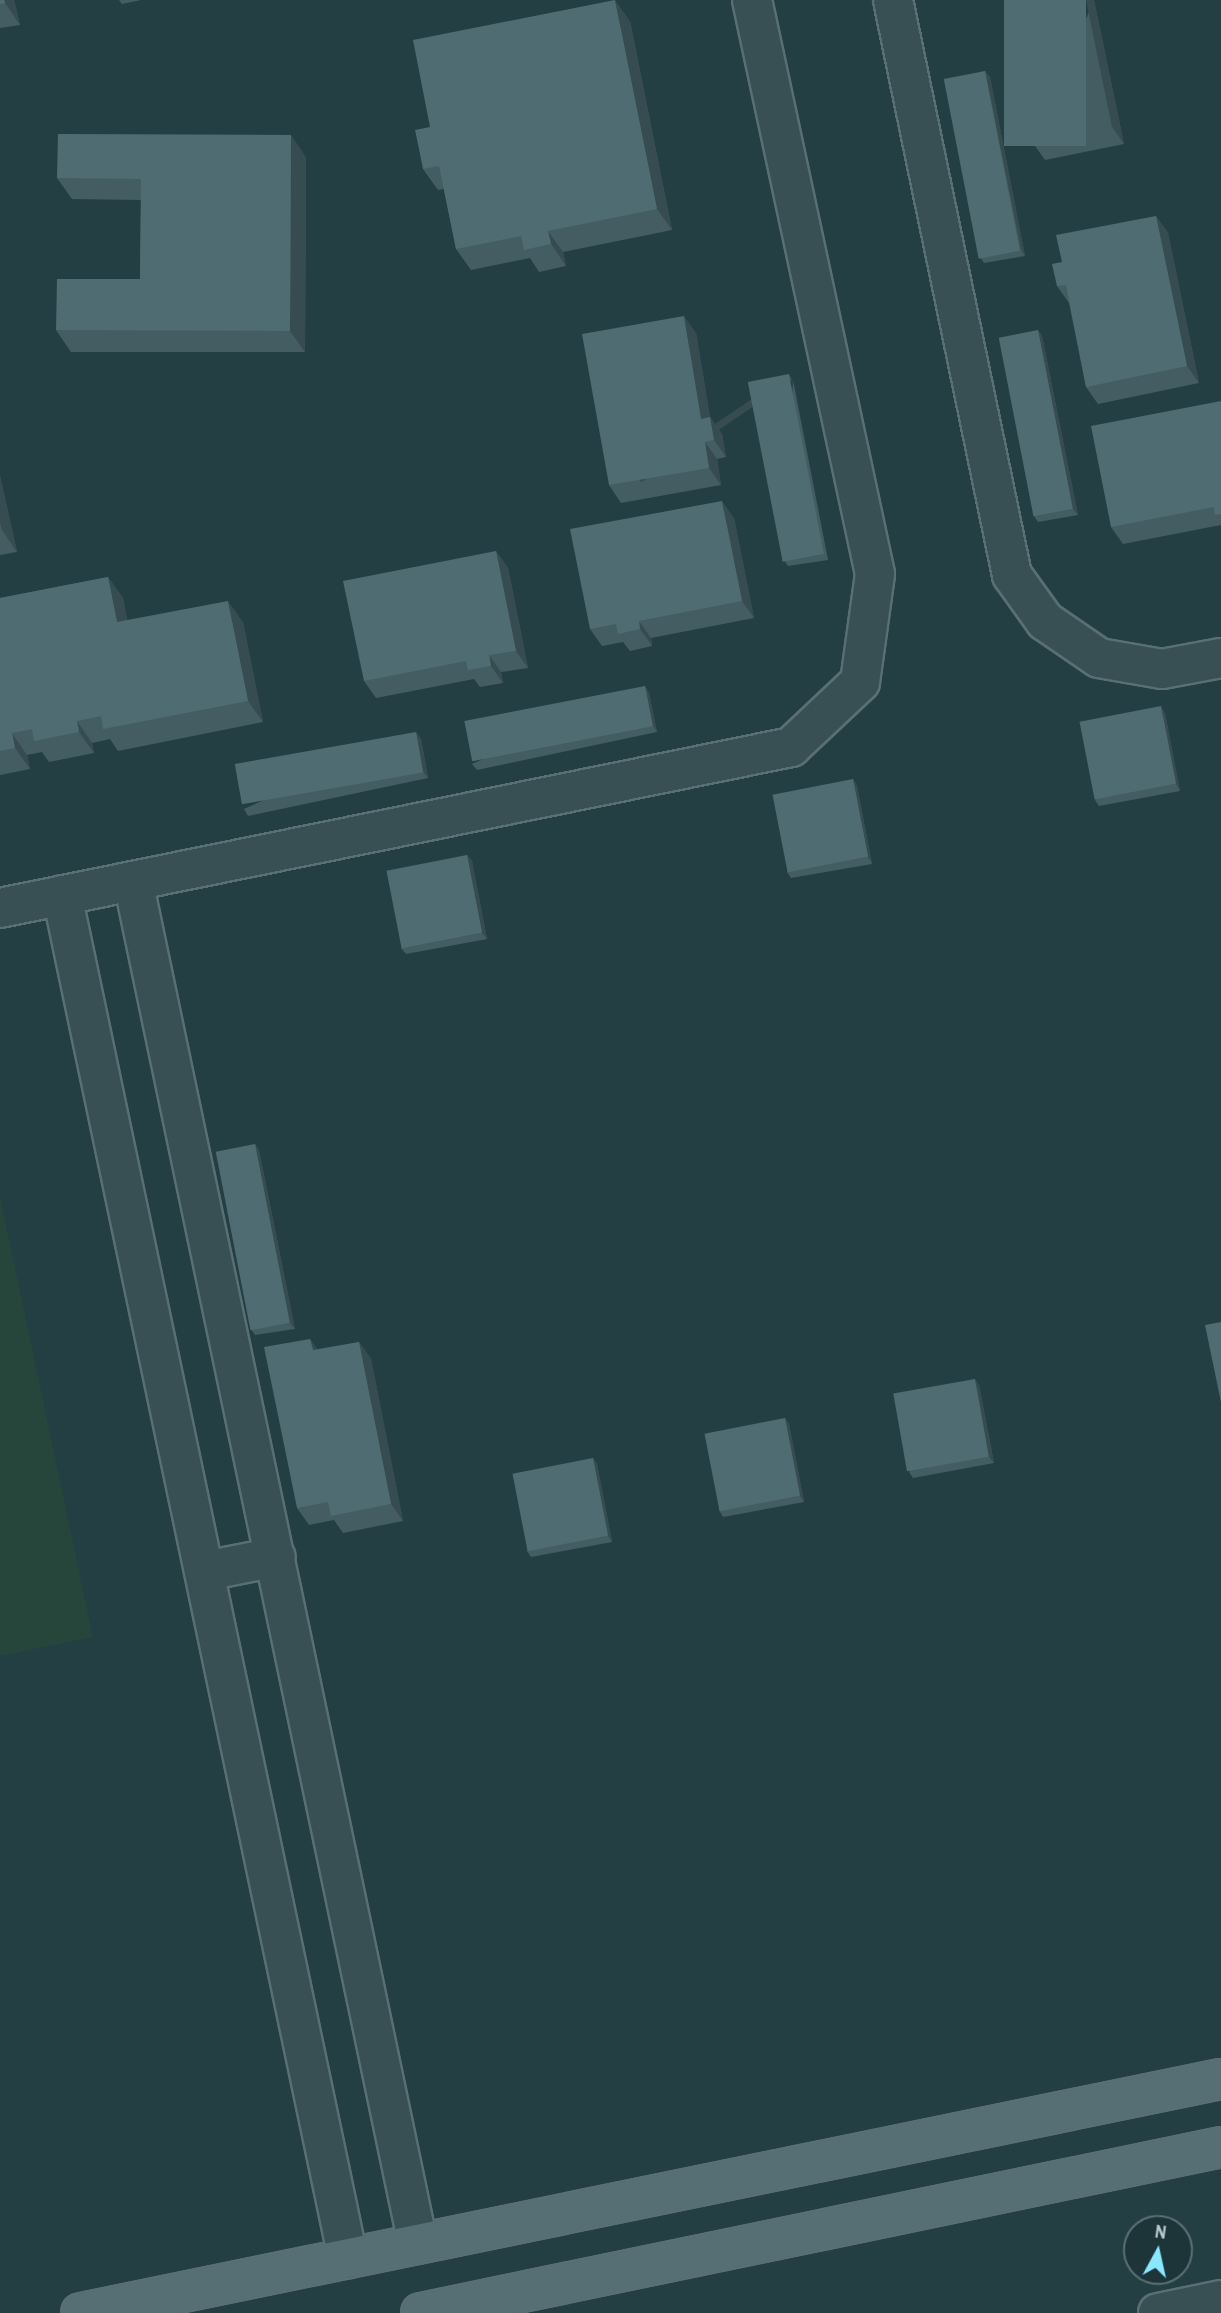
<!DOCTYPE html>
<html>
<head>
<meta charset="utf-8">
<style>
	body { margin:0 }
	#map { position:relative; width:1221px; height:2313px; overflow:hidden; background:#243f44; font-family:"Archivo Narrow",sans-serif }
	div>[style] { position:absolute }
	.green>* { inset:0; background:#26453b }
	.roads { filter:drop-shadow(2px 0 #596f74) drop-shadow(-2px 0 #596f74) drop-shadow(0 2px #596f74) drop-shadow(0 -2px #596f74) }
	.minor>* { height:38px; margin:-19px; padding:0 19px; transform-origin:19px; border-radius:19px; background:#384f54 }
	.major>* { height:38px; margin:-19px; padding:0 19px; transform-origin:19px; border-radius:19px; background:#566f74 }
	.wall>* { inset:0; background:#445d62 }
	.shaded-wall>* { inset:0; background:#374c50; transform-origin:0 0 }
	.building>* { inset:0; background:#4f6c72; transform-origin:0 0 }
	span { translate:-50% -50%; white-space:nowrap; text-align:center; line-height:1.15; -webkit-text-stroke:7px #1d3439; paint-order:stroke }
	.north { position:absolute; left:1123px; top:2215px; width:70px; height:70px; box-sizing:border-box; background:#1d3439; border:2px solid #5a7074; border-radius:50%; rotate:8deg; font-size:19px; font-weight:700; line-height:28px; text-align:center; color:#b5c9cd }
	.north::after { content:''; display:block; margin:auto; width:24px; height:32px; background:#89e8ff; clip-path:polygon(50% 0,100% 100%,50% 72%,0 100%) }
</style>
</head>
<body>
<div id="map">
	<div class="green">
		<div style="clip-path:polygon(0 1196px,93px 1637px,0 1656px)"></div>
	</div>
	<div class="roads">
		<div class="minor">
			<div style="left:893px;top:0;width:587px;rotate:78.31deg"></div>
			<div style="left:1012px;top:575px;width:57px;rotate:54.3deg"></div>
			<div style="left:1045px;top:621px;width:65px;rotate:34.4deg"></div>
			<div style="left:1099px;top:658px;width:64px;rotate:9.9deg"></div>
			<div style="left:1162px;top:669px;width:60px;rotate:-10.6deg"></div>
			<div style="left:133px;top:881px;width:1392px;rotate:78.19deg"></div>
			<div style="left:62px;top:895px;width:1393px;rotate:78.15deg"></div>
			<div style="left:0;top:908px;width:807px;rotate:-11.5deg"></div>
			<div style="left:791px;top:747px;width:95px;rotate:-43.3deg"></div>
			<div style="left:860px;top:682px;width:109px;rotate:-82.1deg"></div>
			<div style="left:875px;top:574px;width:587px;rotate:-102.09deg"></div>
			<div style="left:205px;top:1571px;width:72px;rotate:-11.2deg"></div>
			<div style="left:1158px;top:2313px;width:64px;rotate:-11.7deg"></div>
		</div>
		<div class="major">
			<div style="left:81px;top:2313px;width:1164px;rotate:-11.6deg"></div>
			<div style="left:421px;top:2313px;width:817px;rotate:-11.72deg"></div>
		</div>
	</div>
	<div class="wall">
		<div style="clip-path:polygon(0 0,14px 0,20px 25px,0 28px)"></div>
		<div style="clip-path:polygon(119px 0,141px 0,122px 4px)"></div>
		<div style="clip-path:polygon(1094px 0,1124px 144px,1045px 160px,1033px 143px)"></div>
		<div style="clip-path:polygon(630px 21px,672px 230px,563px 252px,566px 266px,539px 272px,530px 258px,471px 270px,456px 249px,444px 189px,438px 190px,423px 169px,430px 127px)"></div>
		<div style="clip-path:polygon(985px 71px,990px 77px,1025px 256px,984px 263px,980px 257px)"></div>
		<div style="clip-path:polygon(306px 157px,305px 352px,71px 352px,56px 330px,140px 279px,141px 200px,72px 199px,57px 178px)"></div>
		<div style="clip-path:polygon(1156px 216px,1168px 233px,1199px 383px,1098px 404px,1086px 387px,1069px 303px,1057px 286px,1062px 262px)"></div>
		<div style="clip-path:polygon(1038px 330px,1042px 336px,1078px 515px,1038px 522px,1034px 516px)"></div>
		<div style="clip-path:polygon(696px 333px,710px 417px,722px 434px,726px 457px,717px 459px,721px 485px,621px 503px,609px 485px)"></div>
		<div style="clip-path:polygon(793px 380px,828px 560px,788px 566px,784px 560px)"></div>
		<div style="clip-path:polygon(1221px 401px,1221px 525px,1123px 544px,1111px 527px)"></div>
		<div style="clip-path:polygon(0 476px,17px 552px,0 555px)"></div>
		<div style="clip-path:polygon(734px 518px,754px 618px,651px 638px,652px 646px,630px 651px,623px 642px,602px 646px,590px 629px)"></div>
		<div style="clip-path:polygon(496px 551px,508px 568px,528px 668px,501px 672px,503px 683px,480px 687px,474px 679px,376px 698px,364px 681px)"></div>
		<div style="clip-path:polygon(108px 577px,123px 598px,127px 620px,243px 622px,263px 722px,118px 751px,110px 739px,92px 743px,94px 753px,49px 762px,42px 752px,27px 755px,30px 769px,0 775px,0 598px)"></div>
		<div style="clip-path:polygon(645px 686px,649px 693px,657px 732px,477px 770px,472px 764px)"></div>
		<div style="clip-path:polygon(1165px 713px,1180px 791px,1099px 806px,1095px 800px)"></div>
		<div style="clip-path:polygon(416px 732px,421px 739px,428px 778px,248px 816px,244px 809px)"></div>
		<div style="clip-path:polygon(853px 779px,857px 786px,872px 864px,791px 878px,787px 872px)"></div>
		<div style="clip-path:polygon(467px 855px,472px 861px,487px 939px,406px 954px,401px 948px)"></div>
		<div style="clip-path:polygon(255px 1144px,259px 1150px,295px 1329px,255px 1335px,251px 1329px)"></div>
		<div style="clip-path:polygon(310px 1339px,317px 1350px,359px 1342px,371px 1359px,403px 1521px,343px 1533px,334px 1520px,309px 1525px,297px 1508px)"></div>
		<div style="clip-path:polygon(979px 1385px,994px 1463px,913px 1478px,909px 1472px)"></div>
		<div style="clip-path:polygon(785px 1418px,789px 1424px,804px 1502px,723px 1517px,719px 1510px)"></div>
		<div style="clip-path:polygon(593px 1458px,597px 1464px,612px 1542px,531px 1557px,527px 1551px)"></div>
	</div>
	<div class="shaded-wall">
		<div style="clip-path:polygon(4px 0,14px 0,20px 25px,5px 3px)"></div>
		<div style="clip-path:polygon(615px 0,630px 21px,672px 230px,657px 209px)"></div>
		<div style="clip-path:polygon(1086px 0,1094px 0,1124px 144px,1112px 127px)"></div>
		<div style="clip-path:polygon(985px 71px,990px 77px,1025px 256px,1021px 250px)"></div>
		<div style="clip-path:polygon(291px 135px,306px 157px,305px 352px,290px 331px)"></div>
		<div style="clip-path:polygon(1156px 216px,1168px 233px,1199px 383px,1187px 366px)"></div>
		<div style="clip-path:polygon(548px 231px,563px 252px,566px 266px,551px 244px)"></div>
		<div style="clip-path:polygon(684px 316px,696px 333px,710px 417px,722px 434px,726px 457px,714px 440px,701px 419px)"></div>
		<div style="clip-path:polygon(1038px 330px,1042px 336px,1078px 515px,1073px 509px)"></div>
		<div style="left:789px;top:374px;width:7px;height:183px;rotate:56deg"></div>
		<div style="clip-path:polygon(705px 442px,717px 459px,721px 485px,709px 468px)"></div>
		<div style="clip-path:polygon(0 476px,17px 552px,2px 530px,0 523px)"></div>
		<div style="clip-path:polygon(722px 501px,734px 518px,754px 618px,742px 601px)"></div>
		<div style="clip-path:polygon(496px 551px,508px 568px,528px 668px,516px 651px)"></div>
		<div style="clip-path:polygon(108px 577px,123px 598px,132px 643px,117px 622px)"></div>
		<div style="clip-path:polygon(228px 601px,243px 622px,263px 722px,248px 701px)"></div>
		<div style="clip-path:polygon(639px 621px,651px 638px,652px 646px,640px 629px)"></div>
		<div style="clip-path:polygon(489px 655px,501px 672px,503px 683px,491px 666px)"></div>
		<div style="clip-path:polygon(645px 686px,649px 693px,657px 732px,653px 726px)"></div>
		<div style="clip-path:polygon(1161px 706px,1165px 713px,1180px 791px,1176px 784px)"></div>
		<div style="clip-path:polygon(77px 721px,92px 743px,94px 753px,79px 732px)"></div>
		<div style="clip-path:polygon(416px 732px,421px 739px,428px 778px,423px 772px)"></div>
		<div style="clip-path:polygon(12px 733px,27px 755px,30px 769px,15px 748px)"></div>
		<div style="clip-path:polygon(853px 779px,857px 786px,872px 864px,868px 857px)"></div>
		<div style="clip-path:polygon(467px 855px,472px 861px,487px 939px,482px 933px)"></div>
		<div style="clip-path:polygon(255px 1144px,259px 1150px,295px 1329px,290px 1323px)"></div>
		<div style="clip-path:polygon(310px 1339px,322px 1356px,313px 1350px)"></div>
		<div style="clip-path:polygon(359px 1342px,371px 1359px,403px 1521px,391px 1504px)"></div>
		<div style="clip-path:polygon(975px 1379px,979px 1385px,994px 1463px,989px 1457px)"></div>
		<div style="clip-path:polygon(785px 1418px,789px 1424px,804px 1502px,800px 1496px)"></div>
		<div style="clip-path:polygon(593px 1458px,597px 1464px,612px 1542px,608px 1536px)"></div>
	</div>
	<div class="building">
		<div style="clip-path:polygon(0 0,4px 0,5px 3px,0 4px)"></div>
		<div style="clip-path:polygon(615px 0,657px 209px,548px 231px,551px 244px,524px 250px,521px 236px,456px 249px,439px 166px,423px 169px,419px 149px,415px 130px,430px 127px,413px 40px)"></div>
		<div style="left:1004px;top:0;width:82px;height:146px"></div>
		<div style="left:985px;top:71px;width:183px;height:42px;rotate:79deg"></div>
		<div style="clip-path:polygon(58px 134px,291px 135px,290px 331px,56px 330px,57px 279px,140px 279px,141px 179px,57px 178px)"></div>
		<div style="clip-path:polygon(1156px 216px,1187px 366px,1086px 387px,1066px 285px,1057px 286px,1052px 264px,1062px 262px,1056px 235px)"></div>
		<div style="clip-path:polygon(684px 316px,701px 419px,710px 417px,714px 440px,705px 442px,709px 468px,609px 485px,582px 334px)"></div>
		<div style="left:1038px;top:330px;width:182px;height:40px;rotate:79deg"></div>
		<div style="left:789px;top:374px;width:183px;height:42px;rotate:79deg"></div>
		<div style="clip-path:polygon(1221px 401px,1221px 514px,1215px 515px,1214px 507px,1111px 527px,1091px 426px)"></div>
		<div style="clip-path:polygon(722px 501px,742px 601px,639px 621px,640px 629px,618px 634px,616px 624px,590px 629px,570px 529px)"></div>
		<div style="clip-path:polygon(496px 551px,516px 651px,489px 655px,491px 666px,468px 670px,466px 661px,364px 681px,343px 581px)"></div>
		<div style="clip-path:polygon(108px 577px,117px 622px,228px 601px,248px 701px,103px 729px,101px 716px,77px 721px,79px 732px,34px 741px,32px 729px,12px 733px,15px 748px,0 751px,0 598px)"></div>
		<div style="left:645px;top:686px;width:41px;height:184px;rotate:79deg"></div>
		<div style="left:1161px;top:706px;width:79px;height:83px;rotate:79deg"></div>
		<div style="left:416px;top:732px;width:41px;height:184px;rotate:80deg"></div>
		<div style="left:853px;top:779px;width:79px;height:82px;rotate:79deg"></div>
		<div style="left:467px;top:855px;width:79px;height:82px;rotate:79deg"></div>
		<div style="left:255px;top:1144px;width:182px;height:40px;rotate:79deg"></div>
		<div style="clip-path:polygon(1221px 1322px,1221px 1402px,1205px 1325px)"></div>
		<div style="clip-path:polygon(310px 1339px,313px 1350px,359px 1342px,391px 1504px,331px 1516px,328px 1502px,297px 1508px,264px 1347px)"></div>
		<div style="left:975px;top:1379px;width:79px;height:83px;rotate:80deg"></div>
		<div style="left:785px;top:1418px;width:79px;height:82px;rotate:79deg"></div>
		<div style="left:593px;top:1458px;width:79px;height:82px;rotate:79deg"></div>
	</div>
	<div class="north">N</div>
</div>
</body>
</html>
